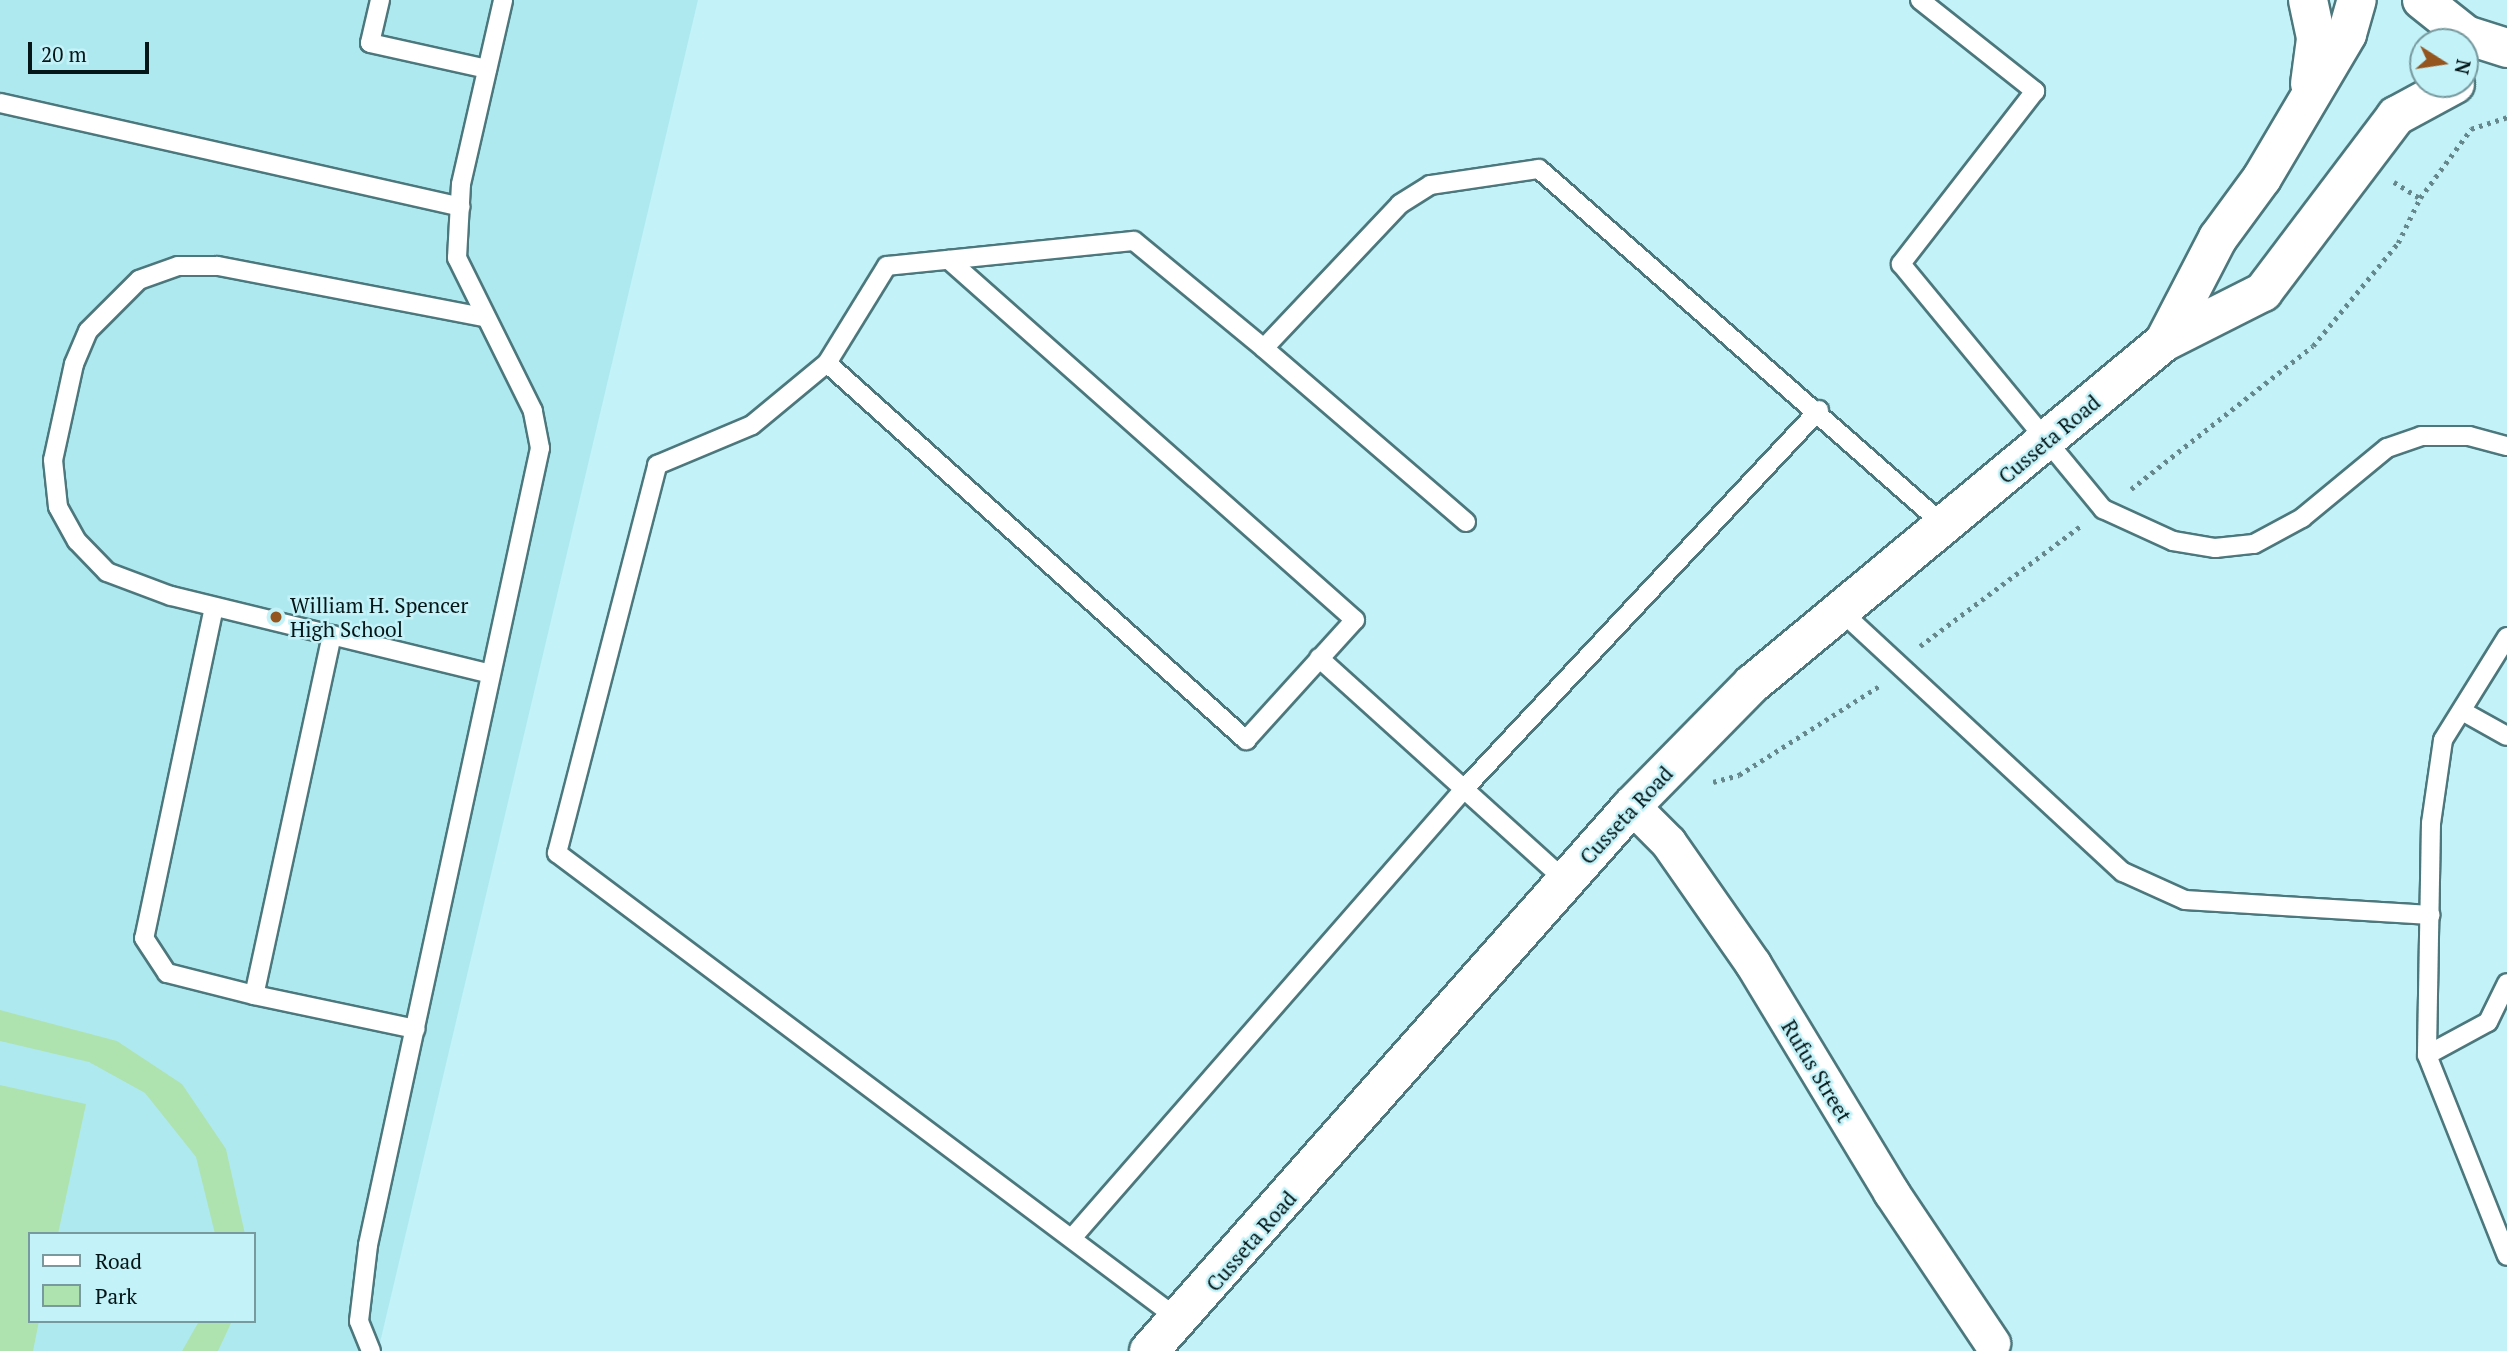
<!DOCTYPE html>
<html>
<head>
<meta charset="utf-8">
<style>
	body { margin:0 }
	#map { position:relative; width:2507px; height:1351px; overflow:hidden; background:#c3f2f8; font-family:"PT Serif",serif }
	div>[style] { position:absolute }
	.built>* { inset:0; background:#afe9f0 }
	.green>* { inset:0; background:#aee3b0 }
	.path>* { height:4.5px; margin-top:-2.25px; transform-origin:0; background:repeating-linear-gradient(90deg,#66878b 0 3.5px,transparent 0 8.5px) }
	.roads { filter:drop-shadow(2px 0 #4c787d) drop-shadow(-2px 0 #4c787d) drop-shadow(0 2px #4c787d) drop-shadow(0 -2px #4c787d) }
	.lane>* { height:18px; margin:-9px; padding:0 9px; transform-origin:9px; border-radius:9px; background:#fff }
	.street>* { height:35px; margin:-17.5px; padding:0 17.5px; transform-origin:17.5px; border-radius:17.5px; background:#fff }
	.secondary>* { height:38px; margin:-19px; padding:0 19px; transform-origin:19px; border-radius:19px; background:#fff }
	.dots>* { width:19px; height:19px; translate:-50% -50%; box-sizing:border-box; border:4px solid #c3f2f8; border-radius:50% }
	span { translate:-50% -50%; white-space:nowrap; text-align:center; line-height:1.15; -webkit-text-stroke:5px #c3f2f8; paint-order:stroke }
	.street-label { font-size:21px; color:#041618 }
	.poi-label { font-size:21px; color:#041618 }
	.left { translate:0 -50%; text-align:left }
	.legend { position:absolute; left:28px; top:1232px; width:228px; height:91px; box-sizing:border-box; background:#c3f2f8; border:2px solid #779a9e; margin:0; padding:9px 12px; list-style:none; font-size:21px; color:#041618 }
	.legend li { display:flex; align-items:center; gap:14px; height:35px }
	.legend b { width:35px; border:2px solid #779a9e }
	.north { position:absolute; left:2409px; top:28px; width:70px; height:70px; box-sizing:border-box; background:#c3f2f8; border:2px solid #779a9e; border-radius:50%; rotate:102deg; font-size:19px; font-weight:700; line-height:28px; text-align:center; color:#041618 }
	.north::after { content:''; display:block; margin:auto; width:24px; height:32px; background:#95551f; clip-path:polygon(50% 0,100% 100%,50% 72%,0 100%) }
	.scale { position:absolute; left:28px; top:42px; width:121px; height:32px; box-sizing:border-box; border:4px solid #041618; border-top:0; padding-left:9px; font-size:21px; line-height:24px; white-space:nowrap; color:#041618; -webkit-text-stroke:5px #c3f2f8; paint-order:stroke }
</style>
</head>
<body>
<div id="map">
	<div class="built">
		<div style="clip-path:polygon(evenodd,0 0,698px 0,378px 1351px,0 1351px,0 0,30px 1234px,254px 1234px,254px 1321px,30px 1321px,30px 1234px)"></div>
	</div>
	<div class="green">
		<div style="clip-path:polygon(0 1010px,117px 1041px,182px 1084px,226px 1149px,245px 1234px,215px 1234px,196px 1157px,145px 1093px,89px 1062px,0 1041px)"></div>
		<div style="clip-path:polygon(0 1085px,86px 1104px,58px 1234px,30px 1234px,30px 1321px,39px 1321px,33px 1351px,0 1351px)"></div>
		<div style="clip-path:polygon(199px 1321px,232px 1321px,218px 1351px,182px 1351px)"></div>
	</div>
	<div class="path">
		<div style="left:2394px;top:182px;width:31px;rotate:32deg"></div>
		<div style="left:2420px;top:198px;width:86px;rotate:-53.5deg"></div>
		<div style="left:2471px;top:129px;width:38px;rotate:-18deg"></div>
		<div style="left:2131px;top:489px;width:231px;rotate:-38.2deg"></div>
		<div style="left:2313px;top:346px;width:134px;rotate:-50.5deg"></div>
		<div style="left:2398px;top:243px;width:50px;rotate:-63.9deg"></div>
		<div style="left:1920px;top:646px;width:202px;rotate:-36.8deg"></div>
		<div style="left:1713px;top:782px;width:27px;rotate:-15deg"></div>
		<div style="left:1739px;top:775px;width:166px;rotate:-32.4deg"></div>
	</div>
	<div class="roads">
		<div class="lane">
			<div style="left:380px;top:0;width:44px;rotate:103.1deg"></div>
			<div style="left:370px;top:43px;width:120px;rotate:12.5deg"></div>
			<div style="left:1920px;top:0;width:147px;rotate:38.4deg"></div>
			<div style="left:2035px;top:91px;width:219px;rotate:127.8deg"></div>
			<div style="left:1901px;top:264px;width:318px;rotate:50.5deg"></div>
			<div style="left:2103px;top:509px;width:77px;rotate:24.6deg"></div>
			<div style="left:2173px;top:541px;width:43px;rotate:9.5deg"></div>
			<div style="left:2215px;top:548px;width:39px;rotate:-6deg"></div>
			<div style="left:2254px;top:544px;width:55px;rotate:-28.4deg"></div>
			<div style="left:2302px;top:518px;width:110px;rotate:-39.5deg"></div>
			<div style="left:2387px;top:448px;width:36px;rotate:-19deg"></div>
			<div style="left:2421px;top:436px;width:48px"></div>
			<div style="left:2469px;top:436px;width:39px;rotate:15deg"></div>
			<div style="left:0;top:103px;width:472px;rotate:12.7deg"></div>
			<div style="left:483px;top:317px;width:271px;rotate:-169.1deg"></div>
			<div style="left:217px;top:266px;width:39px;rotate:180deg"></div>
			<div style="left:178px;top:266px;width:41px;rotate:160.3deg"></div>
			<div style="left:139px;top:280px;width:72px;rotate:135deg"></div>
			<div style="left:88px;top:331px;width:36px;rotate:113deg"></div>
			<div style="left:74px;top:364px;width:98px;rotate:102.3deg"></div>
			<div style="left:53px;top:460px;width:47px;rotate:83.9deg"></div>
			<div style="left:58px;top:507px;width:39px;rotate:61deg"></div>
			<div style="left:77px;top:541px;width:43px;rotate:45.9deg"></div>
			<div style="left:107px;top:572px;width:68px;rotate:20.6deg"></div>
			<div style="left:171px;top:596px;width:329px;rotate:13.7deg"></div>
			<div style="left:827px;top:363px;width:564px;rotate:41.98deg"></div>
			<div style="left:1246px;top:740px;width:162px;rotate:-47.8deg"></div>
			<div style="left:1355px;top:620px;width:543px;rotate:-138.44deg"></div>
			<div style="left:1466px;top:522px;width:267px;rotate:-139.3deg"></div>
			<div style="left:1264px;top:348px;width:198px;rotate:-46.6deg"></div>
			<div style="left:1400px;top:204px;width:36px;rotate:-32deg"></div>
			<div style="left:1430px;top:185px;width:110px;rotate:-8.4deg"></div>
			<div style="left:1539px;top:169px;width:541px;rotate:41.33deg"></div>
			<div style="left:214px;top:607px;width:338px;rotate:101.9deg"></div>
			<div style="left:144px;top:938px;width:42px;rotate:56.7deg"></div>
			<div style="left:167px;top:973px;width:90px;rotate:14.2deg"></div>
			<div style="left:1844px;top:614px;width:380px;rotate:42.8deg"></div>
			<div style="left:2123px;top:872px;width:68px;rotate:24.3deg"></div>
			<div style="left:2185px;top:900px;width:246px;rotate:3.5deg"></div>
			<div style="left:332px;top:635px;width:368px;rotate:102.2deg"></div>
			<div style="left:254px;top:995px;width:165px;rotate:11.9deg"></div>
			<div style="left:2507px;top:637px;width:121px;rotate:121.9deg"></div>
			<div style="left:2443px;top:740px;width:84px;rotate:98.2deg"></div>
			<div style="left:2431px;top:823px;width:232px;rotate:91deg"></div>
			<div style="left:2427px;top:1055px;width:216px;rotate:68.3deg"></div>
			<div style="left:1319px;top:658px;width:331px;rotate:42.1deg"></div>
			<div style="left:2462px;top:711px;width:51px;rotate:29.1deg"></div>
			<div style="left:2427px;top:1055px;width:69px;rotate:-28.4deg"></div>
			<div style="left:2488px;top:1022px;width:43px;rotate:-64deg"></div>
			<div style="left:1072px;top:1238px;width:597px;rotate:-48.87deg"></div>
			<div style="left:1465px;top:788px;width:518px;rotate:-46.88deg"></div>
			<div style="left:1181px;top:1321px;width:780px;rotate:-143.13deg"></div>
			<div style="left:557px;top:853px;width:401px;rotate:-75.5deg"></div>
			<div style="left:657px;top:465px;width:103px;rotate:-22.8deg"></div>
			<div style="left:752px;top:425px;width:97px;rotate:-39.6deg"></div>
			<div style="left:827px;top:363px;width:114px;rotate:-58.3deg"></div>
			<div style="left:887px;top:266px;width:248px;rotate:-5.8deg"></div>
			<div style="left:1134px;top:241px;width:168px;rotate:39.5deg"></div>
			<div style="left:371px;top:1351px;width:32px;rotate:-112deg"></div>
			<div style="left:359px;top:1321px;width:77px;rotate:-83.2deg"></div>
			<div style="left:368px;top:1245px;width:815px;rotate:-77.82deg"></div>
			<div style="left:540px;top:448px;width:38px;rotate:-101deg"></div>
			<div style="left:533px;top:411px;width:171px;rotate:-116.4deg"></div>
			<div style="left:457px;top:258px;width:74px;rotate:-86.9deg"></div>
			<div style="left:461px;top:184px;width:189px;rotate:-77.1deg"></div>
		</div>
		<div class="street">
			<div style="left:1632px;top:806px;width:51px;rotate:45deg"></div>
			<div style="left:1668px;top:842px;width:149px;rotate:55.1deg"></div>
			<div style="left:1753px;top:964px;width:267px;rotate:58.8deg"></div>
			<div style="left:1891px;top:1192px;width:182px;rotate:56.2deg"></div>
		</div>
		<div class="secondary">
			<div style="left:2308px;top:0;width:40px;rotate:78deg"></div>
			<div style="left:2316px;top:39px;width:45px;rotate:97.6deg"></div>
			<div style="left:2422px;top:0;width:56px;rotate:38.5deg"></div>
			<div style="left:2466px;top:35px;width:43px;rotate:17.6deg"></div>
			<div style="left:2164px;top:342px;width:117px;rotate:-62.6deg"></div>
			<div style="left:2218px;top:238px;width:74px;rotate:-53.7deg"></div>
			<div style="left:2262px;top:178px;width:167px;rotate:-59.4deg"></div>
			<div style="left:2347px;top:34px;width:35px;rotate:-74deg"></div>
			<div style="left:1149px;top:1351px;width:728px;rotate:-48.45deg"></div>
			<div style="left:1632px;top:806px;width:171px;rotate:-45.5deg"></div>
			<div style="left:1752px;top:684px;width:535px;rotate:-39.7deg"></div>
			<div style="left:2164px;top:342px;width:111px;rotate:-26.8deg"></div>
			<div style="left:2263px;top:292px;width:221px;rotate:-52.9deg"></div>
			<div style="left:2396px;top:116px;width:67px;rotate:-28.5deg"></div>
		</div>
	</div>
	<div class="dots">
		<div style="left:276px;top:617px;background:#95551f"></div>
	</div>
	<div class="street-label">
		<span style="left:2049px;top:439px;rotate:-40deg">Cusseta Road</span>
		<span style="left:1626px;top:815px;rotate:-47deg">Cusseta Road</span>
		<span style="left:1817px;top:1071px;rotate:59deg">Rufus Street</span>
		<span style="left:1251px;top:1241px;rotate:-49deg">Cusseta Road</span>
	</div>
	<div class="poi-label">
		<span class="left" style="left:290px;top:617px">William H. Spencer<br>High School</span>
	</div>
	<ul class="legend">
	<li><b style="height:9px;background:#fff"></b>Road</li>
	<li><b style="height:19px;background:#aee3b0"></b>Park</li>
	</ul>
	<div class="north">N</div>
	<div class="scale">20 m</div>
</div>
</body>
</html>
